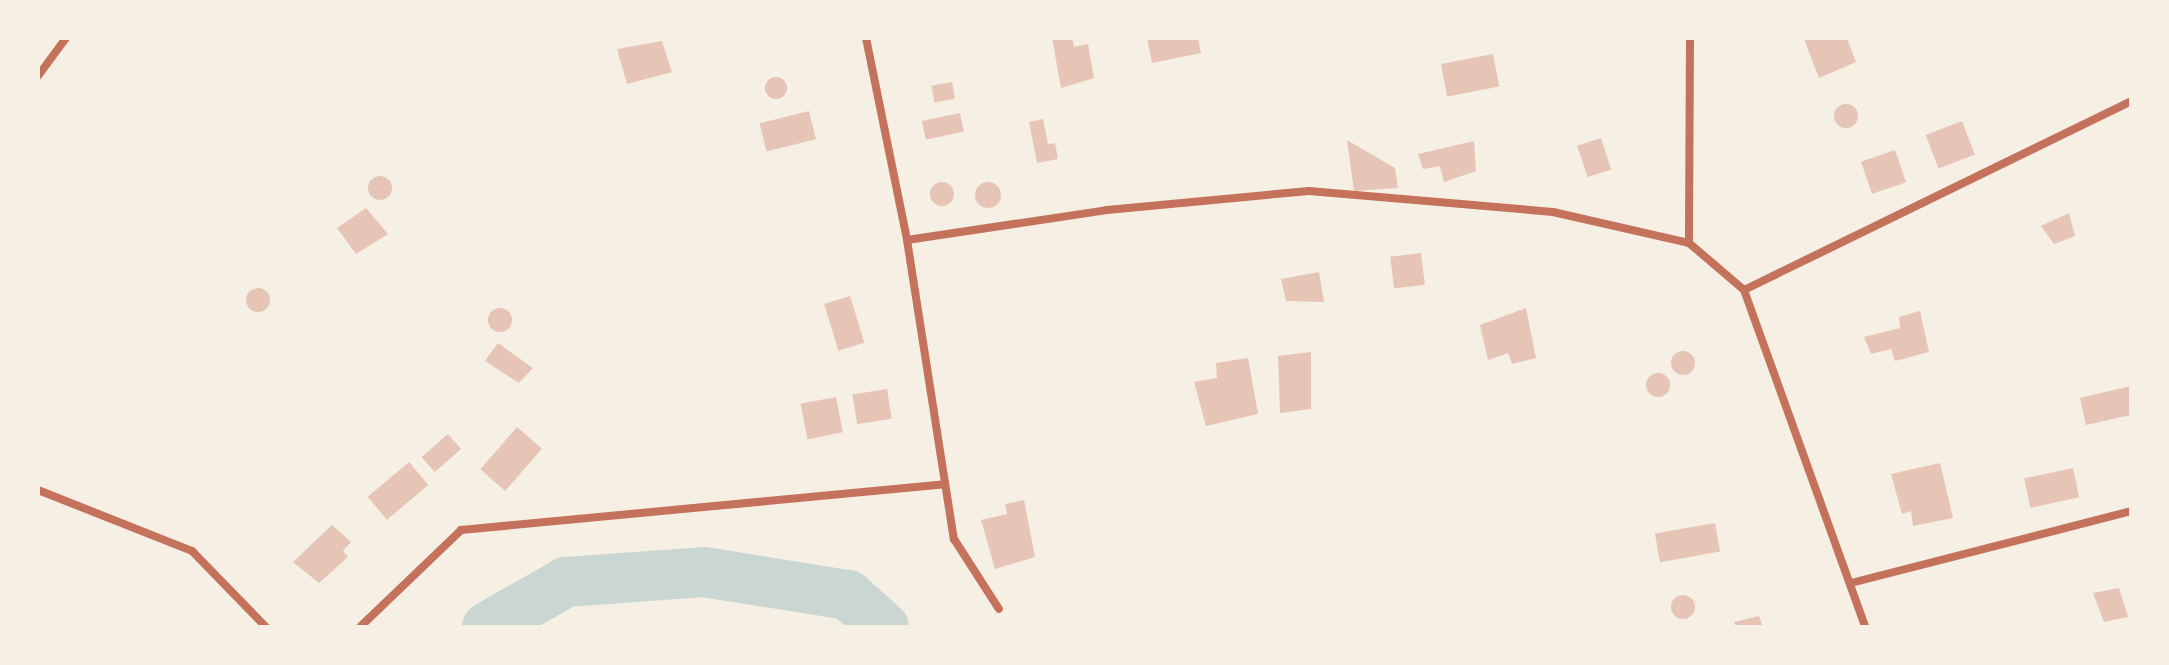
<!DOCTYPE html>
<html>
<head>
<meta charset="utf-8">
<style>
	body { margin:0 }
	#map { position:relative; width:2169px; height:665px; overflow:hidden; background:#f6efe4; font-family:"Exo 2",sans-serif }
	div>[style] { position:absolute }
	.river>* { height:50px; margin:-25px; padding:0 25px; transform-origin:25px; border-radius:25px; background:#c9d6d2 }
	.building>* { inset:0; background:#e6c5b7; transform-origin:0 0 }
	.round { border-radius:50% }
	.minor>* { height:8px; margin:-4px; padding:0 4px; transform-origin:4px; border-radius:4px; background:#c5725c }
	span { translate:-50% -50%; white-space:nowrap; text-align:center; line-height:1.15; -webkit-text-stroke:6px #f6efe4; paint-order:stroke }
	.frame { position:absolute; inset:0; border:40px solid #f6efe4; pointer-events:none }
</style>
</head>
<body>
<div id="map">
	<div class="river">
		<div style="left:487px;top:627px;width:91px;rotate:-29.7deg"></div>
		<div style="left:566px;top:582px;width:138px;rotate:-4.1deg"></div>
		<div style="left:704px;top:572px;width:146px;rotate:9.1deg"></div>
		<div style="left:848px;top:595px;width:48px;rotate:41.6deg"></div>
	</div>
	<div class="building">
		<div style="clip-path:polygon(1052px 38px,1072px 38px,1074px 47px,1088px 44px,1094px 78px,1061px 88px)"></div>
		<div style="clip-path:polygon(1147px 38px,1198px 38px,1201px 53px,1152px 63px)"></div>
		<div style="clip-path:polygon(1847px 38px,1856px 62px,1819px 78px,1804px 39px)"></div>
		<div style="clip-path:polygon(662px 41px,672px 72px,627px 84px,617px 49px)"></div>
		<div style="left:1493px;top:54px;width:33px;height:53px;rotate:79deg"></div>
		<div class="round" style="left:765px;top:77px;width:22px;height:22px"></div>
		<div style="left:952px;top:82px;width:17px;height:21px;rotate:80deg"></div>
		<div class="round" style="left:1834px;top:104px;width:24px;height:24px"></div>
		<div style="left:809px;top:111px;width:29px;height:51px;rotate:76deg"></div>
		<div style="left:960px;top:113px;width:19px;height:39px;rotate:78deg"></div>
		<div style="clip-path:polygon(1043px 119px,1048px 144px,1055px 143px,1058px 159px,1037px 163px,1029px 122px)"></div>
		<div style="left:1962px;top:121px;width:36px;height:39px;rotate:69deg"></div>
		<div style="left:1601px;top:138px;width:33px;height:25px;rotate:72deg"></div>
		<div style="clip-path:polygon(1347px 140px,1395px 168px,1398px 188px,1354px 191px)"></div>
		<div style="clip-path:polygon(1474px 141px,1476px 171px,1444px 182px,1440px 166px,1423px 169px,1418px 154px)"></div>
		<div style="left:1895px;top:150px;width:34px;height:36px;rotate:71deg"></div>
		<div class="round" style="left:368px;top:176px;width:24px;height:24px"></div>
		<div class="round" style="left:930px;top:182px;width:24px;height:24px"></div>
		<div class="round" style="left:975px;top:182px;width:26px;height:26px"></div>
		<div style="clip-path:polygon(366px 208px,388px 234px,356px 254px,337px 228px)"></div>
		<div style="clip-path:polygon(2069px 213px,2075px 236px,2054px 244px,2041px 226px)"></div>
		<div style="left:1421px;top:253px;width:32px;height:31px;rotate:83deg"></div>
		<div style="clip-path:polygon(1319px 272px,1324px 302px,1286px 301px,1281px 279px)"></div>
		<div class="round" style="left:246px;top:288px;width:24px;height:24px"></div>
		<div style="left:850px;top:296px;width:49px;height:27px;rotate:73deg"></div>
		<div style="clip-path:polygon(1526px 308px,1536px 358px,1512px 364px,1508px 353px,1488px 360px,1480px 325px)"></div>
		<div class="round" style="left:488px;top:308px;width:24px;height:24px"></div>
		<div style="clip-path:polygon(1920px 311px,1929px 352px,1895px 361px,1891px 349px,1871px 354px,1864px 337px,1900px 328px,1899px 317px)"></div>
		<div style="clip-path:polygon(498px 343px,533px 368px,519px 383px,485px 361px)"></div>
		<div class="round" style="left:1671px;top:351px;width:24px;height:24px"></div>
		<div style="clip-path:polygon(1311px 352px,1311px 409px,1280px 413px,1278px 356px)"></div>
		<div style="clip-path:polygon(1248px 358px,1258px 414px,1206px 426px,1194px 382px,1217px 378px,1216px 363px)"></div>
		<div class="round" style="left:1646px;top:373px;width:24px;height:24px"></div>
		<div style="clip-path:polygon(2131px 386px,2131px 415px,2086px 425px,2080px 398px)"></div>
		<div style="left:887px;top:389px;width:30px;height:35px;rotate:81deg"></div>
		<div style="left:836px;top:397px;width:36px;height:36px;rotate:79deg"></div>
		<div style="left:517px;top:427px;width:33px;height:56px;rotate:41deg"></div>
		<div style="left:448px;top:434px;width:20px;height:35px;rotate:49deg"></div>
		<div style="left:409px;top:462px;width:30px;height:54px;rotate:50deg"></div>
		<div style="clip-path:polygon(1940px 463px,1953px 518px,1913px 526px,1911px 511px,1902px 514px,1891px 474px)"></div>
		<div style="left:2073px;top:468px;width:30px;height:50px;rotate:78deg"></div>
		<div style="clip-path:polygon(1024px 500px,1035px 557px,995px 569px,981px 520px,1007px 514px,1005px 504px)"></div>
		<div style="left:1715px;top:523px;width:29px;height:61px;rotate:80deg"></div>
		<div style="clip-path:polygon(332px 525px,351px 542px,343px 551px,348px 557px,319px 583px,293px 562px)"></div>
		<div style="clip-path:polygon(2119px 588px,2128px 617px,2104px 622px,2093px 593px)"></div>
		<div class="round" style="left:1671px;top:595px;width:24px;height:24px"></div>
		<div style="clip-path:polygon(1759px 616px,1763px 627px,1736px 627px,1734px 622px)"></div>
	</div>
	<div class="minor">
		<div style="left:866px;top:38px;width:206px;rotate:78.5deg"></div>
		<div style="left:907px;top:240px;width:303px;rotate:81.1deg"></div>
		<div style="left:954px;top:539px;width:83px;rotate:57.3deg"></div>
		<div style="left:1690px;top:38px;width:205px;rotate:90.3deg"></div>
		<div style="left:1689px;top:243px;width:72px;rotate:40.5deg"></div>
		<div style="left:1744px;top:290px;width:358px;rotate:70.2deg"></div>
		<div style="left:38px;top:76px;width:47px;rotate:-53.6deg"></div>
		<div style="left:907px;top:240px;width:202px;rotate:-8.5deg"></div>
		<div style="left:1107px;top:210px;width:203px;rotate:-5.4deg"></div>
		<div style="left:1309px;top:191px;width:245px;rotate:4.9deg"></div>
		<div style="left:1553px;top:212px;width:139px;rotate:12.8deg"></div>
		<div style="left:1744px;top:290px;width:431px;rotate:-26deg"></div>
		<div style="left:38px;top:490px;width:166px;rotate:21.6deg"></div>
		<div style="left:192px;top:551px;width:106px;rotate:45.8deg"></div>
		<div style="left:1851px;top:583px;width:289px;rotate:-14.4deg"></div>
		<div style="left:360px;top:627px;width:140px;rotate:-43.8deg"></div>
		<div style="left:461px;top:530px;width:486px;rotate:-5.4deg"></div>
	</div>
	<div class="frame"></div>
</div>
</body>
</html>
